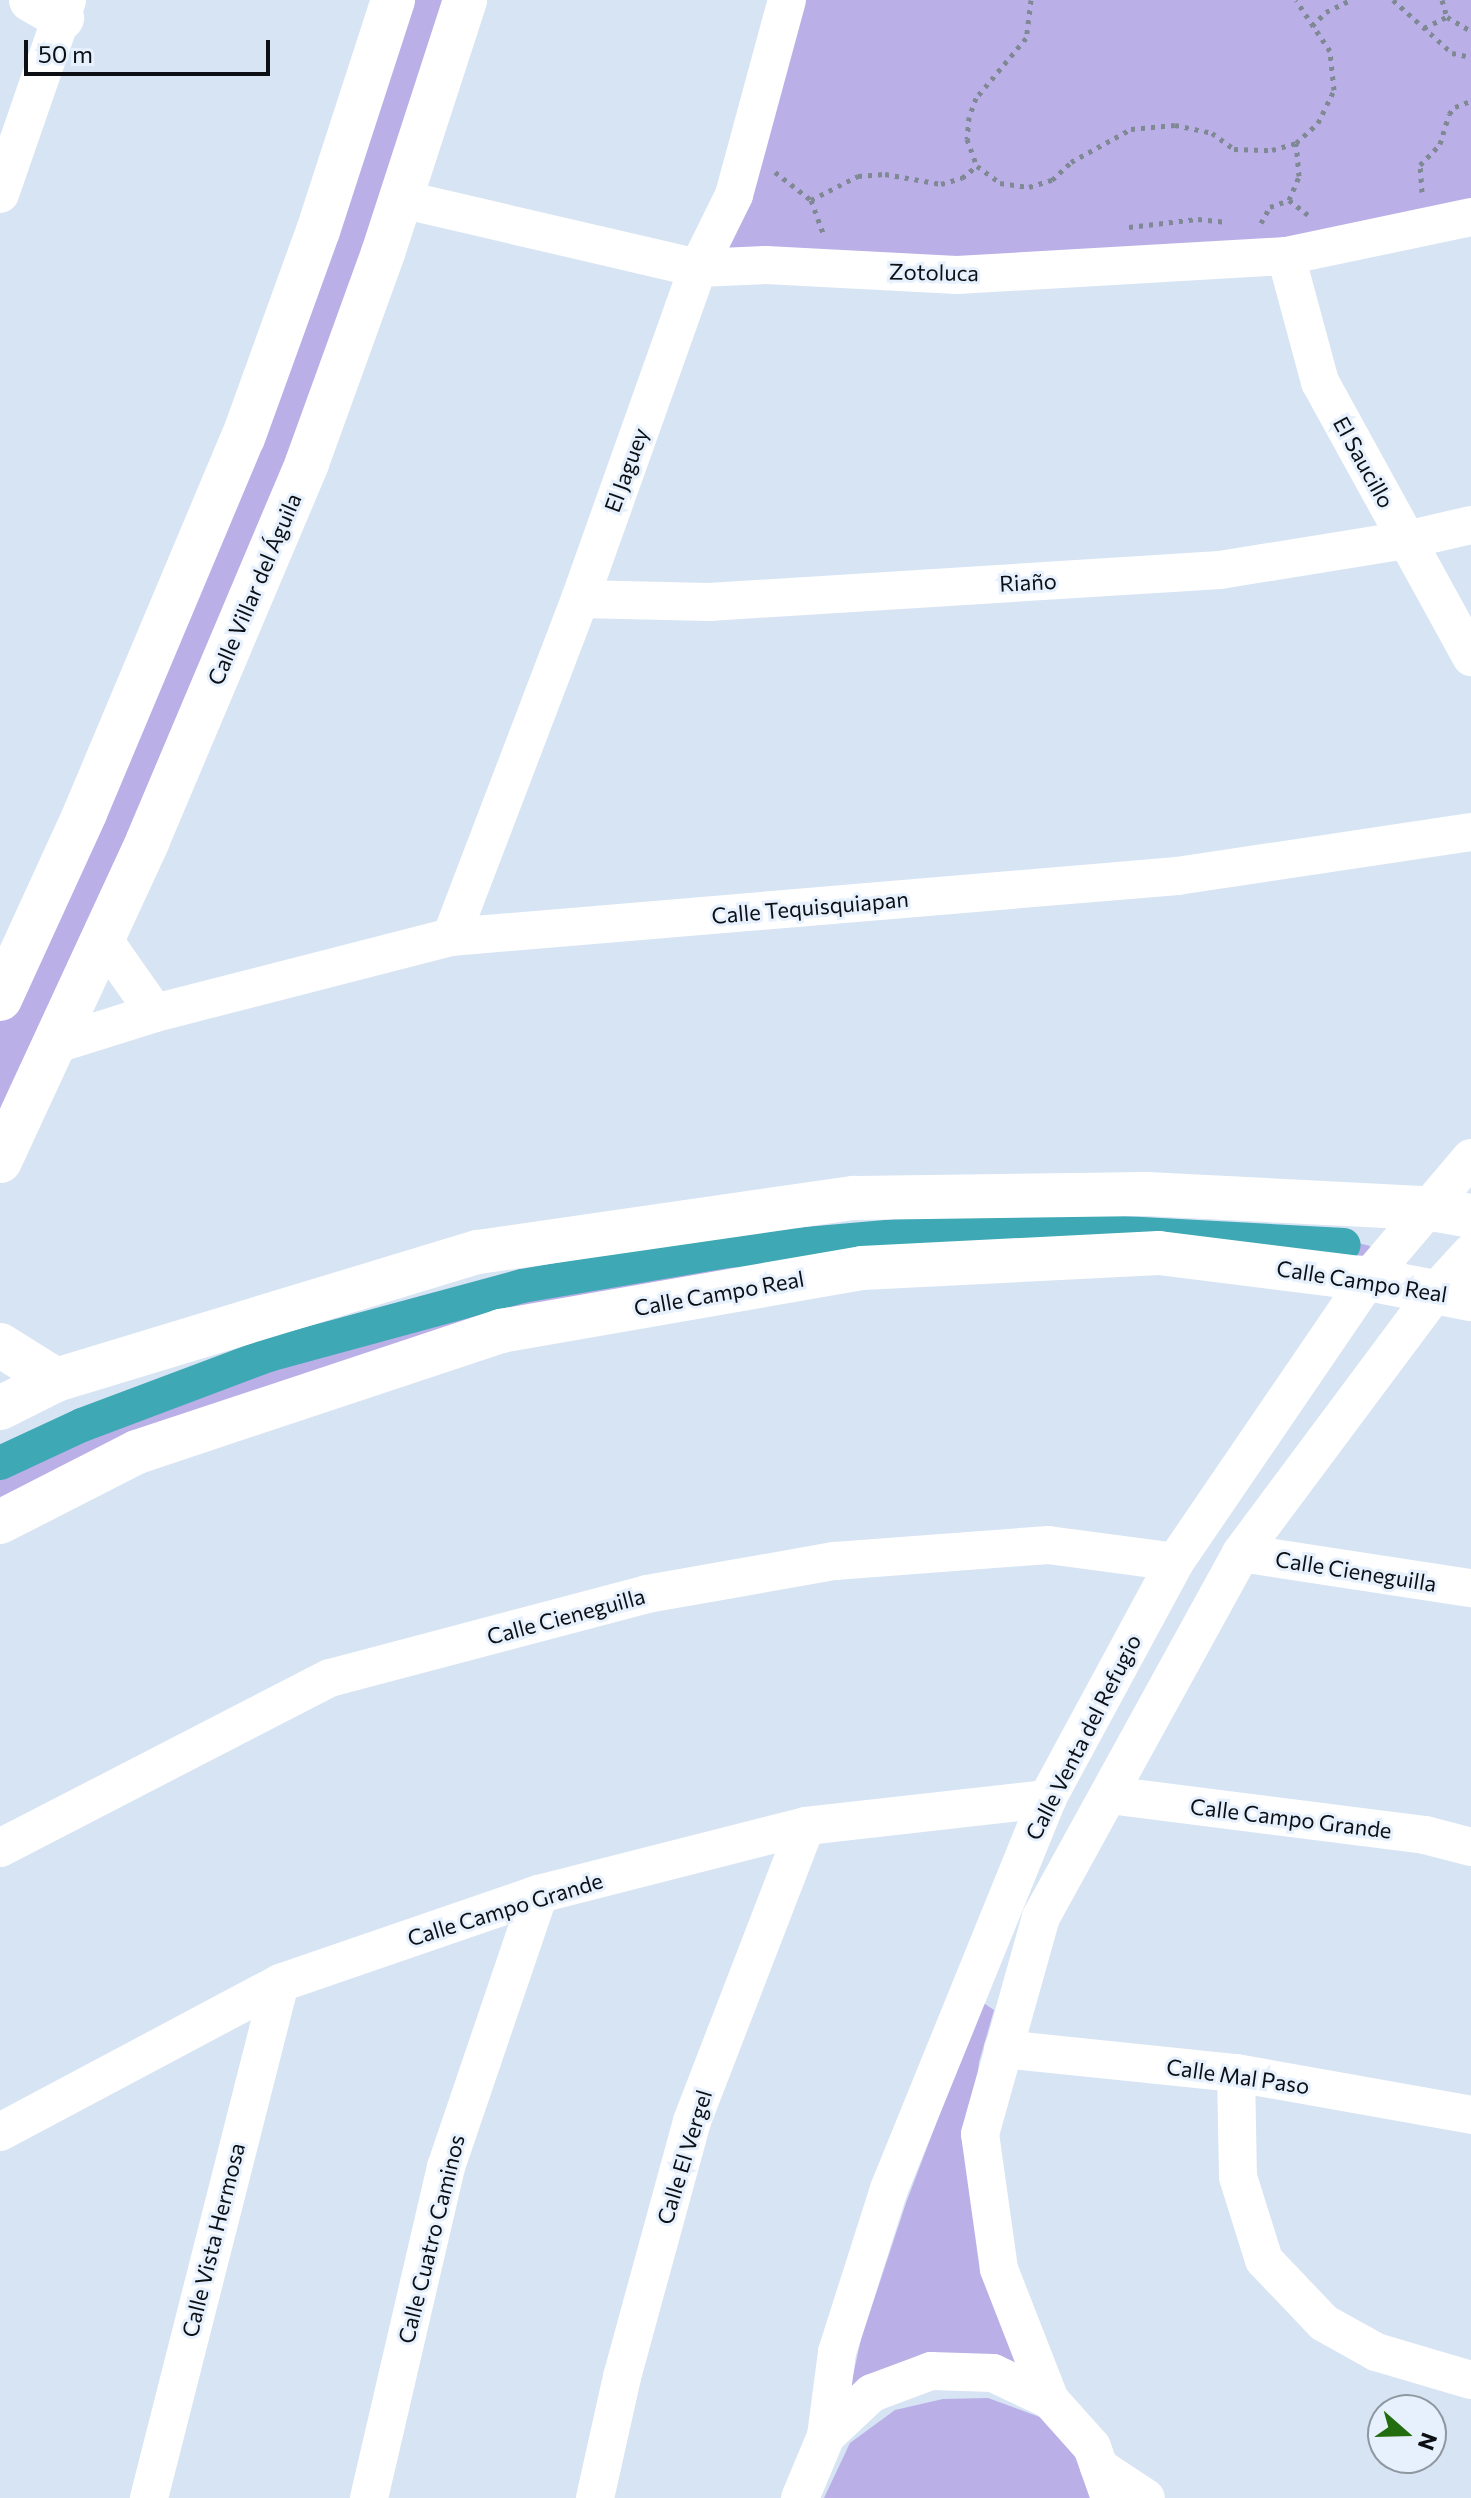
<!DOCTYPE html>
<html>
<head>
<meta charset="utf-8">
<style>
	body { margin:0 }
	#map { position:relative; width:1471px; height:2498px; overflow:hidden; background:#d7e4f3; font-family:Commissioner,sans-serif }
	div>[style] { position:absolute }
	.green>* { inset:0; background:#baafe7 }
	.canal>* { height:34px; margin:-17px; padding:0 17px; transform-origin:17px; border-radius:17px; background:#3ea8b4 }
	.path>* { height:5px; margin-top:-2.5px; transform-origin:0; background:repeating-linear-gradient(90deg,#7f8993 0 4px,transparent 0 10px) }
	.minor>* { height:38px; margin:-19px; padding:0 19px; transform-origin:19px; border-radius:19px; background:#fff }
	.tertiary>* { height:44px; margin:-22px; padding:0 22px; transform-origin:22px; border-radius:22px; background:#fff }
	span { translate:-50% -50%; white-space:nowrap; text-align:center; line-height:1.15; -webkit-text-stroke:6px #e6f1fd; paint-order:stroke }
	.street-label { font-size:22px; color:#0c1015 }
	.north { position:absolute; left:1367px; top:2394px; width:80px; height:80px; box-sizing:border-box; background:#e6f1fd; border:2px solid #8f97a0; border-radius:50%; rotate:110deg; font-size:22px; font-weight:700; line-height:32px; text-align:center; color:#0c1015 }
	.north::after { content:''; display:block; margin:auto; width:28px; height:36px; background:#226d0f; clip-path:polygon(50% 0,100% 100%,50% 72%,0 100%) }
	.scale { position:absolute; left:24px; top:40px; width:246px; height:36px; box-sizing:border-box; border:4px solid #0c1015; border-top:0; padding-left:10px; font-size:24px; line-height:28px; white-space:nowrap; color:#0c1015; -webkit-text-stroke:6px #e6f1fd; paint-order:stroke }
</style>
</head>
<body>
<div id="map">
	<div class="green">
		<div style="clip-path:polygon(393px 0,465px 0,383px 253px,0 1161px,0 999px)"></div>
		<div style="clip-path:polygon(787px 0,1471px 0,1471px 217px,1286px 256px,698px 268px)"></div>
		<div style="clip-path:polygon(1019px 1228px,1293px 1233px,1343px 1239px,1370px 1246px,1371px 1256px,1274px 1251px,607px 1303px,0 1506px,0 1448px,293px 1331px,432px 1293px,712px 1245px)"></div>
		<div style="clip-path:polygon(982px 2002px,994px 2010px,979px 2062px,970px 2166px,1018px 2371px,847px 2403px,861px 2339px,906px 2203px)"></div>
		<div style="clip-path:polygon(988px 2398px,1045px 2419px,1079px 2452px,1097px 2498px,824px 2498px,850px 2443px,895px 2410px,943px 2399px)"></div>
	</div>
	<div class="canal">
		<div style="left:0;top:1463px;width:90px;rotate:-24.9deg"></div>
		<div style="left:82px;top:1425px;width:199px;rotate:-20.6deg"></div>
		<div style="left:268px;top:1355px;width:263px;rotate:-15.2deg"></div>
		<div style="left:522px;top:1286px;width:207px;rotate:-9.7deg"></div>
		<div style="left:726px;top:1251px;width:172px;rotate:-5deg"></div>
		<div style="left:897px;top:1236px;width:171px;rotate:-2deg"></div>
		<div style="left:1068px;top:1230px;width:276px;rotate:3.1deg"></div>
	</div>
	<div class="path">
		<div style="left:1031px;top:0;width:38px;rotate:97deg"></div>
		<div style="left:1026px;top:38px;width:78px;rotate:129.8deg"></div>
		<div style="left:976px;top:98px;width:20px;rotate:110deg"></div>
		<div style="left:969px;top:117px;width:22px;rotate:95deg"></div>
		<div style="left:967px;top:139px;width:29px;rotate:70deg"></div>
		<div style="left:977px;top:166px;width:29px;rotate:36deg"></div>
		<div style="left:1000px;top:183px;width:29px;rotate:8deg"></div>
		<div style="left:1029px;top:187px;width:24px;rotate:-17deg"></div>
		<div style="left:1052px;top:180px;width:26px;rotate:-43deg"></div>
		<div style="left:1071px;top:162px;width:68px;rotate:-28.8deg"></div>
		<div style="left:1131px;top:129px;width:44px;rotate:-5.2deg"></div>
		<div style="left:1175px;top:125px;width:38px;rotate:12deg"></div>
		<div style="left:1212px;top:133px;width:27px;rotate:36deg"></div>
		<div style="left:1234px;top:149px;width:38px;rotate:2deg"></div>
		<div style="left:1272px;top:150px;width:25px;rotate:-16deg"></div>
		<div style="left:1296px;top:143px;width:30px;rotate:-42deg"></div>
		<div style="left:1318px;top:123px;width:37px;rotate:-64deg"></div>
		<div style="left:1334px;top:90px;width:39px;rotate:-96deg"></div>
		<div style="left:1330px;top:51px;width:61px;rotate:-123.7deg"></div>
		<div style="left:1393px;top:0;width:79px;rotate:41.9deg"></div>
		<div style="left:1452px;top:53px;width:19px;rotate:12deg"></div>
		<div style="left:1442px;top:0;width:18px;rotate:74deg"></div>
		<div style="left:1447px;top:17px;width:28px;rotate:30deg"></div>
		<div style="left:1312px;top:26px;width:20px;rotate:-45deg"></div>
		<div style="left:1326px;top:12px;width:28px;rotate:-26deg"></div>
		<div style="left:1424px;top:28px;width:25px;rotate:-26deg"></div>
		<div style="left:775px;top:172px;width:46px;rotate:37.9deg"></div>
		<div style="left:811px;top:200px;width:35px;rotate:70deg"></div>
		<div style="left:1422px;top:192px;width:27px;rotate:-94deg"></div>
		<div style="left:1420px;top:165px;width:29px;rotate:-46deg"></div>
		<div style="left:1440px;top:144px;width:31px;rotate:-73deg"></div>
		<div style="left:1449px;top:114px;width:9px;rotate:-49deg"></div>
		<div style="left:1455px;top:107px;width:17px;rotate:-21deg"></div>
		<div style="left:811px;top:200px;width:53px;rotate:-27.1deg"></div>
		<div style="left:858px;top:176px;width:27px;rotate:-4deg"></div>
		<div style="left:885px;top:174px;width:57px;rotate:10.1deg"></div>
		<div style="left:941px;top:184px;width:22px;rotate:-16deg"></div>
		<div style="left:962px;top:178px;width:19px;rotate:-39deg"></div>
		<div style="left:1289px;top:200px;width:26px;rotate:-67deg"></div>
		<div style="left:1299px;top:176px;width:33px;rotate:-95deg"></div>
		<div style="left:1261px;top:223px;width:18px;rotate:-61deg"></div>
		<div style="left:1270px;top:207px;width:20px;rotate:-20deg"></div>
		<div style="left:1289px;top:200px;width:24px;rotate:38deg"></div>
		<div style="left:1129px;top:227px;width:69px;rotate:-6.6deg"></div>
		<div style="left:1198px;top:219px;width:29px;rotate:6deg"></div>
	</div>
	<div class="minor">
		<div style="left:0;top:194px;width:205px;rotate:-70.9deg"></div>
		<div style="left:401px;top:199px;width:305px;rotate:13.1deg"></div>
		<div style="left:698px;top:268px;width:68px;rotate:-2.5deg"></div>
		<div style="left:766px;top:265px;width:191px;rotate:3deg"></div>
		<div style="left:957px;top:275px;width:330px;rotate:-3.3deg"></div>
		<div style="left:1286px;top:256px;width:189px;rotate:-11.9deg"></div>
		<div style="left:1286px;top:256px;width:131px;rotate:74.9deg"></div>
		<div style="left:1320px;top:382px;width:314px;rotate:61.2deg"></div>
		<div style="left:580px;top:599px;width:129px;rotate:1.3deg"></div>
		<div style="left:709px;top:602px;width:512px;rotate:-3.58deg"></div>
		<div style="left:1220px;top:570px;width:188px;rotate:-9.2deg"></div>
		<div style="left:1406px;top:540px;width:67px;rotate:-13deg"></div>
		<div style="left:451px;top:937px;width:362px;rotate:-69.1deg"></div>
		<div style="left:580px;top:599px;width:351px;rotate:-70.4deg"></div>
		<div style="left:698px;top:268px;width:81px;rotate:-63.7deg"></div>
		<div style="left:734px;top:195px;width:202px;rotate:-74.8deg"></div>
		<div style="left:103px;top:939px;width:90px;rotate:54.9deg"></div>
		<div style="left:53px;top:1045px;width:107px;rotate:-17.4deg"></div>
		<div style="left:155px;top:1013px;width:306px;rotate:-14.4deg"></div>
		<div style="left:451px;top:937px;width:729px;rotate:-4.8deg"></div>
		<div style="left:1177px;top:876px;width:297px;rotate:-8.5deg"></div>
		<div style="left:1241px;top:1553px;width:233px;rotate:8.7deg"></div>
		<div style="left:1109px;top:1795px;width:319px;rotate:7.2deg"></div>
		<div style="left:1425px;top:1835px;width:48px;rotate:14.6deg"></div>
		<div style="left:0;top:1848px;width:371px;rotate:-27.3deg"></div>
		<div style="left:330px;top:1678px;width:328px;rotate:-14.8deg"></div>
		<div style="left:647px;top:1594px;width:191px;rotate:-10deg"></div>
		<div style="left:835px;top:1561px;width:214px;rotate:-4.3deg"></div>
		<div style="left:1048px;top:1545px;width:128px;rotate:7.6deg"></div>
		<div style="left:1003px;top:2049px;width:234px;rotate:5.9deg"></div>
		<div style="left:1236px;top:2073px;width:239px;rotate:10.1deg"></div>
		<div style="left:1236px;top:2073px;width:104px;rotate:88.9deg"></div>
		<div style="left:1238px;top:2177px;width:87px;rotate:72.6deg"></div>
		<div style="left:1264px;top:2260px;width:87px;rotate:46.4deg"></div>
		<div style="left:1324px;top:2323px;width:60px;rotate:29.1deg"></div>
		<div style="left:1376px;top:2352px;width:99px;rotate:16.4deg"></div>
		<div style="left:0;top:2132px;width:317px;rotate:-28deg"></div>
		<div style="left:280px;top:1983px;width:274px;rotate:-19deg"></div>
		<div style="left:539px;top:1894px;width:276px;rotate:-14.3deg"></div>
		<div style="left:806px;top:1826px;width:243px;rotate:-6.4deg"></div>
		<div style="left:1050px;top:2400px;width:141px;rotate:-111.3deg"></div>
		<div style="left:999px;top:2269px;width:136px;rotate:-98deg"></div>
		<div style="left:980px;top:2134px;width:225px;rotate:-74.3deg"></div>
		<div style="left:1041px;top:1917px;width:415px;rotate:-61.2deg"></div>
		<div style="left:1241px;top:1553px;width:327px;rotate:-53.3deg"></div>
		<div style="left:1436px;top:1291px;width:52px;rotate:-47.4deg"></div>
		<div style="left:826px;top:2436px;width:85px;rotate:-82.5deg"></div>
		<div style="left:837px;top:2352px;width:171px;rotate:-72.3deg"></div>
		<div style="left:889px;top:2189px;width:421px;rotate:-67.9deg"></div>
		<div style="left:1047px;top:1799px;width:269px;rotate:-61.6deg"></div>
		<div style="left:1175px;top:1562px;width:343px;rotate:-55.7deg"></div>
		<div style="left:1368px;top:1279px;width:159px;rotate:-49.6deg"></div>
		<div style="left:1099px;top:2467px;width:56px;rotate:33.4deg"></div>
		<div style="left:149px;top:2498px;width:531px;rotate:-75.73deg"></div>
		<div style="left:369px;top:2498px;width:340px;rotate:-76.9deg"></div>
		<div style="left:446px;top:2167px;width:288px;rotate:-71.2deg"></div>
		<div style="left:595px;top:2498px;width:124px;rotate:-77.4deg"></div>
		<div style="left:622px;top:2377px;width:265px;rotate:-74.7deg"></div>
		<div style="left:692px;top:2121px;width:316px;rotate:-68.9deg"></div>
		<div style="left:800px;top:2498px;width:67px;rotate:-67.2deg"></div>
		<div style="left:826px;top:2436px;width:63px;rotate:-43.1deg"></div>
		<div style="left:872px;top:2393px;width:63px;rotate:-20.4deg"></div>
		<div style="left:931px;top:2371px;width:62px;rotate:1.8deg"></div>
		<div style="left:993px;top:2373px;width:63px;rotate:25.3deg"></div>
		<div style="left:1050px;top:2400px;width:63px;rotate:48.2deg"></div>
		<div style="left:1092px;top:2447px;width:54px;rotate:70.6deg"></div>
	</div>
	<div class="tertiary">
		<div style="left:31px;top:0;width:36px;rotate:30deg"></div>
		<div style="left:0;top:999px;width:205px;rotate:-65.4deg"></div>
		<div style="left:85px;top:813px;width:407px;rotate:-67.2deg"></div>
		<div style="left:243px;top:438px;width:220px;rotate:-70.1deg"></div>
		<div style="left:318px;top:231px;width:243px;rotate:-72deg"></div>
		<div style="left:0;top:1161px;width:353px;rotate:-65.2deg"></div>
		<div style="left:148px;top:840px;width:409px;rotate:-67.1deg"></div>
		<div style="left:307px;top:463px;width:223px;rotate:-70.1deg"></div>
		<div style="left:383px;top:253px;width:266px;rotate:-72deg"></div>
		<div style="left:0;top:1345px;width:66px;rotate:32deg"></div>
		<div style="left:0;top:1408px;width:63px;rotate:-26.6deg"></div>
		<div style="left:56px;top:1380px;width:441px;rotate:-16.9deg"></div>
		<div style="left:478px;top:1252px;width:380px;rotate:-8.2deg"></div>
		<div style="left:854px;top:1198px;width:293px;rotate:-0.8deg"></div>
		<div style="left:1147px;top:1194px;width:279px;rotate:2.9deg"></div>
		<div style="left:1426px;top:1208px;width:46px;rotate:10.1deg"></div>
		<div style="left:0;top:1522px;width:154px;rotate:-27.1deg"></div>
		<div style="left:137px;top:1452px;width:384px;rotate:-18.4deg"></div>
		<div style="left:501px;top:1331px;width:366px;rotate:-9.9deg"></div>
		<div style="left:862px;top:1268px;width:297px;rotate:-2.9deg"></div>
		<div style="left:1159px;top:1253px;width:211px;rotate:7.1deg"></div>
		<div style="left:1368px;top:1279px;width:105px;rotate:11deg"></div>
	</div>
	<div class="street-label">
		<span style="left:934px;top:272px;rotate:1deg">Zotoluca</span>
		<span style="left:1364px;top:462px;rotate:61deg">El Saucillo</span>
		<span style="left:626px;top:470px;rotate:-70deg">El Jaguey</span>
		<span style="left:1028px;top:582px;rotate:-3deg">Riaño</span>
		<span style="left:254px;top:589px;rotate:-67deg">Calle Villar del Águila</span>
		<span style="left:810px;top:907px;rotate:-5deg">Calle Tequisquiapan</span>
		<span style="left:1362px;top:1281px;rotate:9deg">Calle Campo Real</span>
		<span style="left:719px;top:1293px;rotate:-10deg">Calle Campo Real</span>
		<span style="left:1356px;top:1571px;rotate:9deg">Calle Cieneguilla</span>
		<span style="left:566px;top:1616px;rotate:-15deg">Calle Cieneguilla</span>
		<span style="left:1083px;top:1737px;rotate:-63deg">Calle Venta del Refugio</span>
		<span style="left:1291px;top:1818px;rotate:7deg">Calle Campo Grande</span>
		<span style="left:505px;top:1909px;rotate:-17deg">Calle Campo Grande</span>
		<span style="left:1238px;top:2076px;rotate:8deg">Calle Mal Paso</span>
		<span style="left:684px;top:2157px;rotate:-73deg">Calle El Vergel</span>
		<span style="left:431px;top:2239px;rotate:-76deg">Calle Cuatro Caminos</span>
		<span style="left:213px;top:2240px;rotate:-76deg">Calle Vista Hermosa</span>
	</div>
	<div class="north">N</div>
	<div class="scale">50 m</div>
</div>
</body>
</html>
